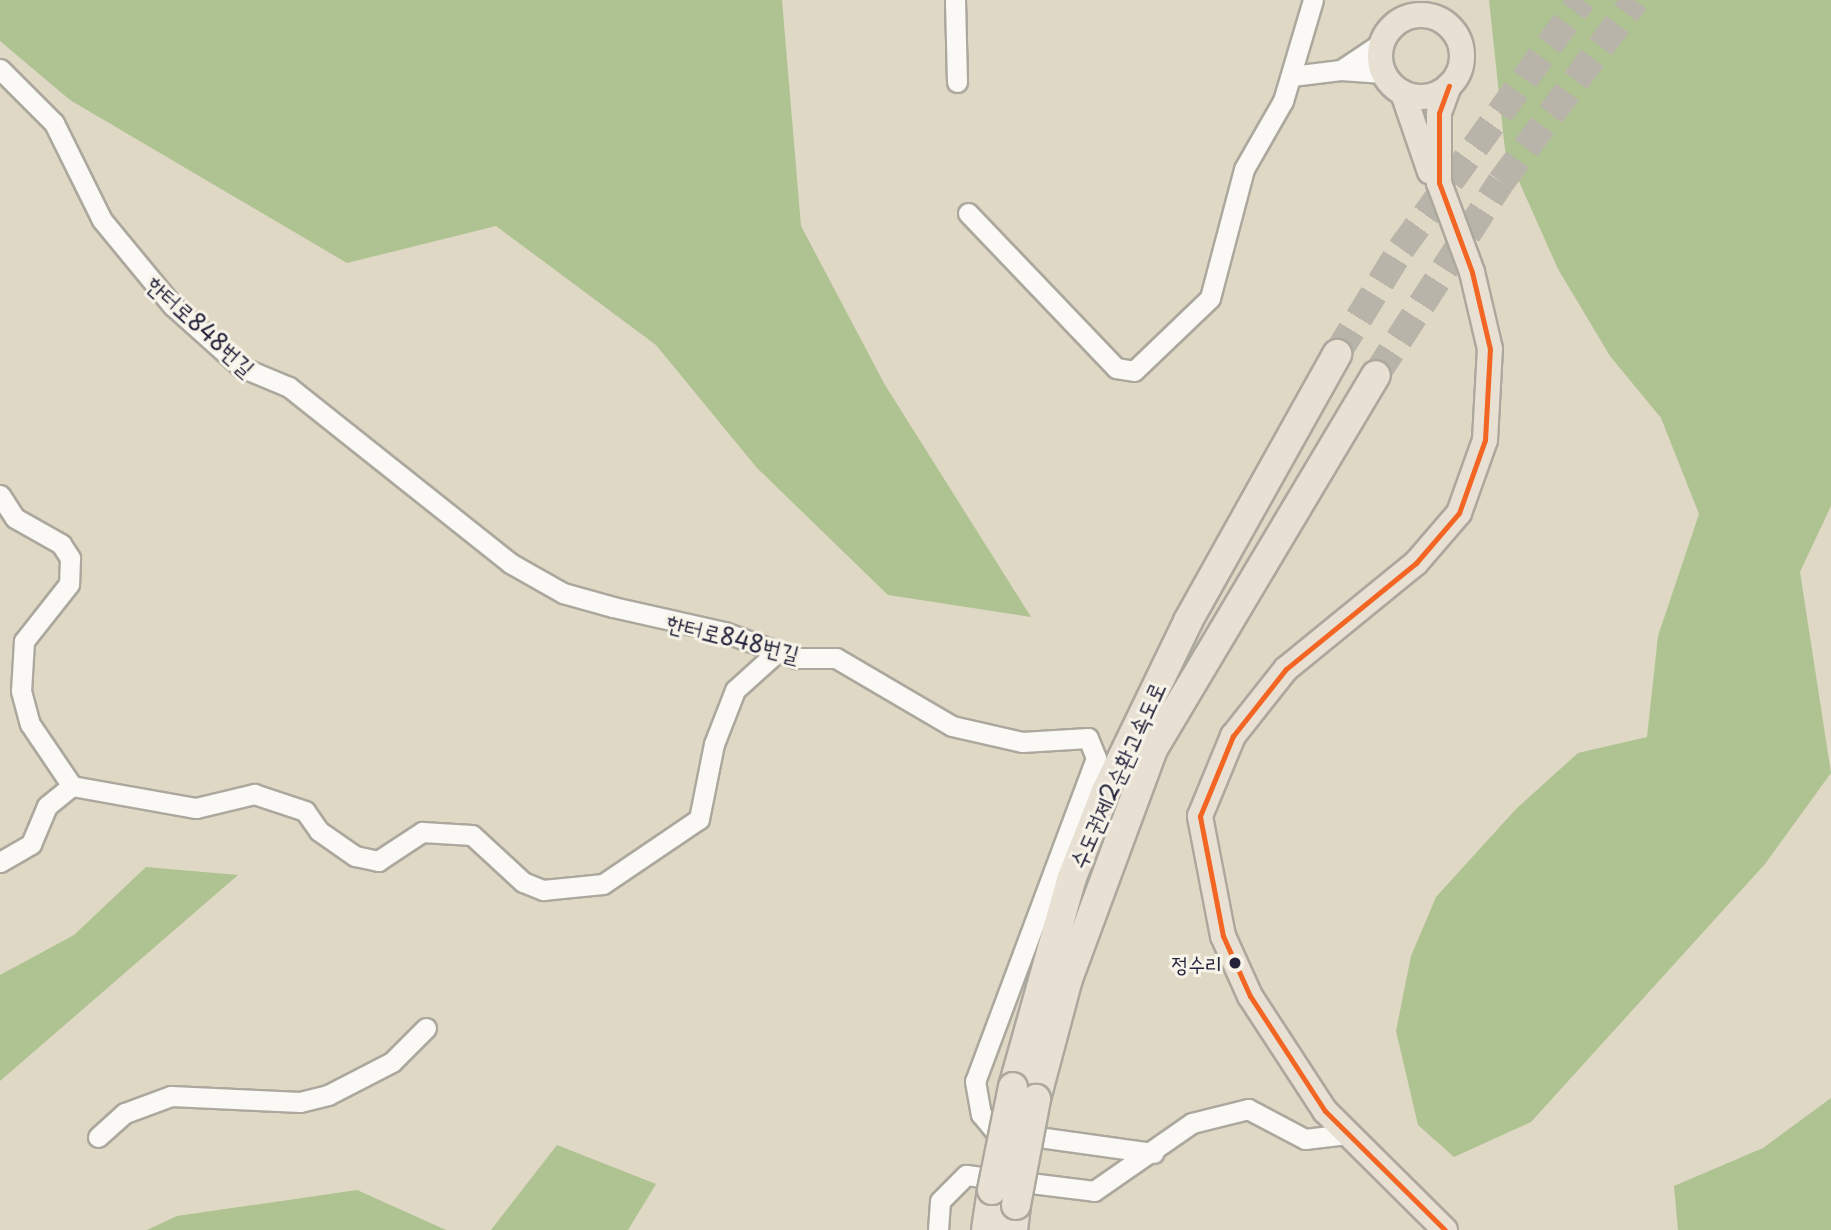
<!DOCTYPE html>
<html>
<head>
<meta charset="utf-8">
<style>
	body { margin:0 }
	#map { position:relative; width:1831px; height:1230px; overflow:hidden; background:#dfd8c4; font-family:"Playpen Sans","Poor Story",sans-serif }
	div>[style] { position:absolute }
	.forest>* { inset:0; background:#aec391 }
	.highway-tunnel>* { height:28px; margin-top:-14px; transform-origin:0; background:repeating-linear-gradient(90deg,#b9b4a9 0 28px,transparent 0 42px) }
	.roads { filter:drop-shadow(2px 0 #aca89e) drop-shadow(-2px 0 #aca89e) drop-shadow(0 2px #aca89e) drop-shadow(0 -2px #aca89e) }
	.minor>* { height:19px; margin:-9.5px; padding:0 9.5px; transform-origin:9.5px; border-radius:9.5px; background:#faf9f6 }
	.major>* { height:24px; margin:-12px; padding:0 12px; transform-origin:12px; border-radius:12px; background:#e8e0d3 }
	.major>.ring { margin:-12px; padding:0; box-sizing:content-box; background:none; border:24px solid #e8e0d3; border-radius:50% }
	.highway>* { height:28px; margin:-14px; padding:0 14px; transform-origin:14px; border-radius:14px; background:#e8e0d3 }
	.bridges { filter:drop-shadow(2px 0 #aca89e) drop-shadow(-2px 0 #aca89e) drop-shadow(0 2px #aca89e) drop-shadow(0 -2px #aca89e) }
	.highway-bridge>* { height:28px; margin:-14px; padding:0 14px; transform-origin:14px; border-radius:14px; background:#e8e0d3 }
	.bus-1>* { height:5px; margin:-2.5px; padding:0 2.5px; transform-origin:2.5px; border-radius:2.5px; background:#f26522 }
	.dots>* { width:19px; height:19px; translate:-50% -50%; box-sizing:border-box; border:4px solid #f7f3e8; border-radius:50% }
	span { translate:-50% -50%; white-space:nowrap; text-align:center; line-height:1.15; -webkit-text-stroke:6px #f7f3e8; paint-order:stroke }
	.bus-label { font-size:21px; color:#22223b }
	.right { translate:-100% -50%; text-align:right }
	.street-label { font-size:23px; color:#22223b }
</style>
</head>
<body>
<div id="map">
	<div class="forest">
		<div style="clip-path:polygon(0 0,782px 0,801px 226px,885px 385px,1031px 617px,888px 595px,757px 468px,656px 345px,496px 226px,347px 263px,70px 100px,0 41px)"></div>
		<div style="clip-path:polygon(1489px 0,1831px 0,1831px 506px,1800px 572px,1831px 773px,1765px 864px,1531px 1122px,1454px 1157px,1418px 1125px,1396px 1031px,1411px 956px,1436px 897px,1516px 809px,1578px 753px,1647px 737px,1658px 636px,1699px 514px,1661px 418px,1610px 356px,1558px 269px,1505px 150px)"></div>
		<div style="clip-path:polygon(146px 867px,238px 875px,0 1081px,0 975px,74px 935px)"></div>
		<div style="clip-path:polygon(1831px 1098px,1831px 1230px,1678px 1230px,1674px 1186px,1763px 1148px)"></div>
		<div style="clip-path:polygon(557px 1145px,656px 1184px,628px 1230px,491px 1230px)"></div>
		<div style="clip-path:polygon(357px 1190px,446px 1230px,147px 1230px,177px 1216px)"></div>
	</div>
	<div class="highway-tunnel">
		<div style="left:1337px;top:354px;width:123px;rotate:-58.6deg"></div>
		<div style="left:1401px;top:249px;width:308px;rotate:-54deg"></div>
		<div style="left:1376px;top:375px;width:230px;rotate:-57.1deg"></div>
		<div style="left:1501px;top:182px;width:226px;rotate:-53.6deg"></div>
	</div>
	<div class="roads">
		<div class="minor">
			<div style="left:955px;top:0;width:82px;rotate:88.6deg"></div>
			<div style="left:1383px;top:42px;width:50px;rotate:146.3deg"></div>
			<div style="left:1341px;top:70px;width:42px;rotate:4.1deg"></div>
			<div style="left:0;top:69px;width:76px;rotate:45deg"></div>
			<div style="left:54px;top:123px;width:108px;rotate:63.7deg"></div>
			<div style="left:102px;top:220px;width:112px;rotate:50.5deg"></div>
			<div style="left:173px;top:306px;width:91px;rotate:41.9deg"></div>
			<div style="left:241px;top:367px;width:52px;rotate:22.6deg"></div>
			<div style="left:289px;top:387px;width:283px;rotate:38.5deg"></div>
			<div style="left:510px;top:563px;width:61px;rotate:29.5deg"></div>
			<div style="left:563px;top:593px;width:52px;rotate:15.6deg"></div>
			<div style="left:613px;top:607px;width:114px;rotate:12.7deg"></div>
			<div style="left:724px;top:632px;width:77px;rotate:19.9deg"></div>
			<div style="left:796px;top:658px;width:40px"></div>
			<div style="left:836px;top:658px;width:134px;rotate:30.4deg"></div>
			<div style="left:952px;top:726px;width:72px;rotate:12.9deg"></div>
			<div style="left:1022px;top:742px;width:66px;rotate:-3.5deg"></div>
			<div style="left:1088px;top:738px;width:22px;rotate:68deg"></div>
			<div style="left:1096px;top:758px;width:345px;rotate:110.5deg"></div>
			<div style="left:975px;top:1081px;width:34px;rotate:80deg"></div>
			<div style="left:981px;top:1114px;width:22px;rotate:51deg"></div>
			<div style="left:995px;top:1131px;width:160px;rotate:7.9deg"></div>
			<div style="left:1292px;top:76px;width:49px;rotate:-7deg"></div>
			<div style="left:968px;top:213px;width:214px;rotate:46.3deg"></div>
			<div style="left:1116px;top:368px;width:18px;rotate:9deg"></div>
			<div style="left:1134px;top:371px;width:105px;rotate:-43.8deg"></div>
			<div style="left:1210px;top:298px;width:133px;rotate:-75.2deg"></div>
			<div style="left:1244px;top:169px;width:78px;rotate:-60.2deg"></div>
			<div style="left:1283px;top:101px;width:105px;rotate:-73.5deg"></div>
			<div style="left:0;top:495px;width:27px;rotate:57deg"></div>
			<div style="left:15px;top:518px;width:53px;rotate:29.5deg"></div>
			<div style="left:61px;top:544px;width:17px;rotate:57deg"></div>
			<div style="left:70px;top:558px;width:26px;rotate:92deg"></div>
			<div style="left:69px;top:584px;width:73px;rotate:128.3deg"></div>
			<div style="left:24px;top:641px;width:50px;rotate:93.4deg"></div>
			<div style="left:21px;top:691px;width:34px;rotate:75deg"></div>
			<div style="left:30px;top:724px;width:75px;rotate:55.9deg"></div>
			<div style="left:0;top:862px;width:36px;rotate:-30deg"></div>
			<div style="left:31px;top:844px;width:41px;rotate:-67.2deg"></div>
			<div style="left:47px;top:806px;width:32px;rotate:-39deg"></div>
			<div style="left:72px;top:786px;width:126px;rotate:10.1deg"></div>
			<div style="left:196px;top:808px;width:60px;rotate:-13.6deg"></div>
			<div style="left:254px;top:794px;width:54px;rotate:18.4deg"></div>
			<div style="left:305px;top:811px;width:24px;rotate:55deg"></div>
			<div style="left:319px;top:831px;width:44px;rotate:34.8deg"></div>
			<div style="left:355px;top:856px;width:24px;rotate:12deg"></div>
			<div style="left:378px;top:861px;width:53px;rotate:-33.4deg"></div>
			<div style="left:422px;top:832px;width:50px;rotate:3.4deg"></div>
			<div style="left:472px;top:835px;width:69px;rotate:42.7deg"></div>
			<div style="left:523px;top:882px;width:22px;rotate:22deg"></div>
			<div style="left:543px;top:890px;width:60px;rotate:-5.7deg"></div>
			<div style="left:603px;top:884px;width:116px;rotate:-34.1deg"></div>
			<div style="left:699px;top:819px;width:76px;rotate:-78.7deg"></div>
			<div style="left:714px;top:744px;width:58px;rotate:-68.7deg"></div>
			<div style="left:735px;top:690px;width:55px;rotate:-42.1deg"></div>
			<div style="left:98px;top:1137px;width:36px;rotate:-42deg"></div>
			<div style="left:125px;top:1113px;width:49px;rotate:-20.3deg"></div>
			<div style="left:171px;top:1096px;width:129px;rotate:2.7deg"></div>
			<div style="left:300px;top:1102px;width:29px;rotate:-14deg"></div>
			<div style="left:328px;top:1095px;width:72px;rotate:-27.3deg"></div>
			<div style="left:392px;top:1062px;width:48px;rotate:-45deg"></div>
			<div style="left:938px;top:1230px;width:29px;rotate:-86deg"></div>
			<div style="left:940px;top:1201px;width:37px;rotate:-45deg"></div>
			<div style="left:966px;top:1175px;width:129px;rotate:7.1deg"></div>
			<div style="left:1094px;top:1191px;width:119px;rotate:-34.8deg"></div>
			<div style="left:1192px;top:1123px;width:58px;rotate:-14deg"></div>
			<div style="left:1248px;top:1109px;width:64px;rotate:27.8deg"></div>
			<div style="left:1305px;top:1139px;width:42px;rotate:-6.8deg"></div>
		</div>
		<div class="major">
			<div class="ring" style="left:1380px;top:15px;width:58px;height:58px"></div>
			<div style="left:1403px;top:93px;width:83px;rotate:71.1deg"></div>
			<div style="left:1445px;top:1230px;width:169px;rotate:-135.2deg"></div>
			<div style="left:1325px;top:1111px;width:137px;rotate:-123.1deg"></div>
			<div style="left:1250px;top:996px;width:66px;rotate:-114.2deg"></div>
			<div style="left:1223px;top:936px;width:122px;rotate:-100.9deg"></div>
			<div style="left:1200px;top:816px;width:87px;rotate:-67.6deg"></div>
			<div style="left:1233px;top:736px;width:85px;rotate:-51.7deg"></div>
			<div style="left:1286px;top:669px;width:168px;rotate:-39.2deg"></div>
			<div style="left:1416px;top:563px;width:66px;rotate:-49.3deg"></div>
			<div style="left:1459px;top:513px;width:77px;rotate:-70.4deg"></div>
			<div style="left:1485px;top:440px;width:91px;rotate:-86.9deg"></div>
			<div style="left:1490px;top:349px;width:79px;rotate:-103.2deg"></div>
			<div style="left:1472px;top:272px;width:95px;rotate:-110.3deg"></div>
			<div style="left:1439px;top:183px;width:70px;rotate:-90deg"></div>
			<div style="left:1439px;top:113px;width:29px;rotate:-70deg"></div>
		</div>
		<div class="highway">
			<div style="left:1013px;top:1087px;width:215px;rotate:-74.3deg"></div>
			<div style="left:1071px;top:880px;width:96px;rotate:-68.5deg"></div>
			<div style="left:1106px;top:791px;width:189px;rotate:-64.2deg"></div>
			<div style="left:1188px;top:621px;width:306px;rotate:-60.8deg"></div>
			<div style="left:1036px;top:1099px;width:124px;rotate:-75.1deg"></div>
			<div style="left:1068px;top:979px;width:245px;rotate:-69.7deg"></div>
			<div style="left:1153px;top:749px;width:435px;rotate:-59.2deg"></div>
			<div style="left:986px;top:1230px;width:40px;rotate:-81.5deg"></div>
			<div style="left:1013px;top:1230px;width:25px;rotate:-83deg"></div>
		</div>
	</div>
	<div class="bridges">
		<div class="highway-bridge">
			<div style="left:992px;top:1190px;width:105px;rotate:-78.5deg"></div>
			<div style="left:1016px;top:1205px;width:108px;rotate:-79.3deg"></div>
		</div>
	</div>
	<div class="bus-1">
		<div style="left:1445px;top:1230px;width:169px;rotate:-135.2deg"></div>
		<div style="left:1325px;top:1111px;width:137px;rotate:-123.1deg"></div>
		<div style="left:1250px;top:996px;width:66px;rotate:-114.2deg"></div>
		<div style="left:1223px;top:936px;width:122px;rotate:-100.9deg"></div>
		<div style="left:1200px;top:816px;width:87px;rotate:-67.6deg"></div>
		<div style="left:1233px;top:736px;width:85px;rotate:-51.7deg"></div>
		<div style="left:1286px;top:669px;width:168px;rotate:-39.2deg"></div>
		<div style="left:1416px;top:563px;width:66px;rotate:-49.3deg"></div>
		<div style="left:1459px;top:513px;width:77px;rotate:-70.4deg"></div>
		<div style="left:1485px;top:440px;width:91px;rotate:-86.9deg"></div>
		<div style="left:1490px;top:349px;width:79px;rotate:-103.2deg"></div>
		<div style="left:1472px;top:272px;width:95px;rotate:-110.3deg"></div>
		<div style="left:1439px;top:183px;width:70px;rotate:-90deg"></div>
		<div style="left:1439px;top:113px;width:29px;rotate:-70deg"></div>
	</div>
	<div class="dots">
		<div style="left:1235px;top:963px;background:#22223b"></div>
	</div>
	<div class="bus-label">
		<span class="right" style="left:1222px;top:963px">정수리</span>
	</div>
	<div class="street-label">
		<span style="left:201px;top:326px;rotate:42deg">한터로848번길</span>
		<span style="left:733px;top:638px;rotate:14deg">한터로848번길</span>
		<span style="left:1117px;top:775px;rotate:-66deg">수도권제2순환고속도로</span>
	</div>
</div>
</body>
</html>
